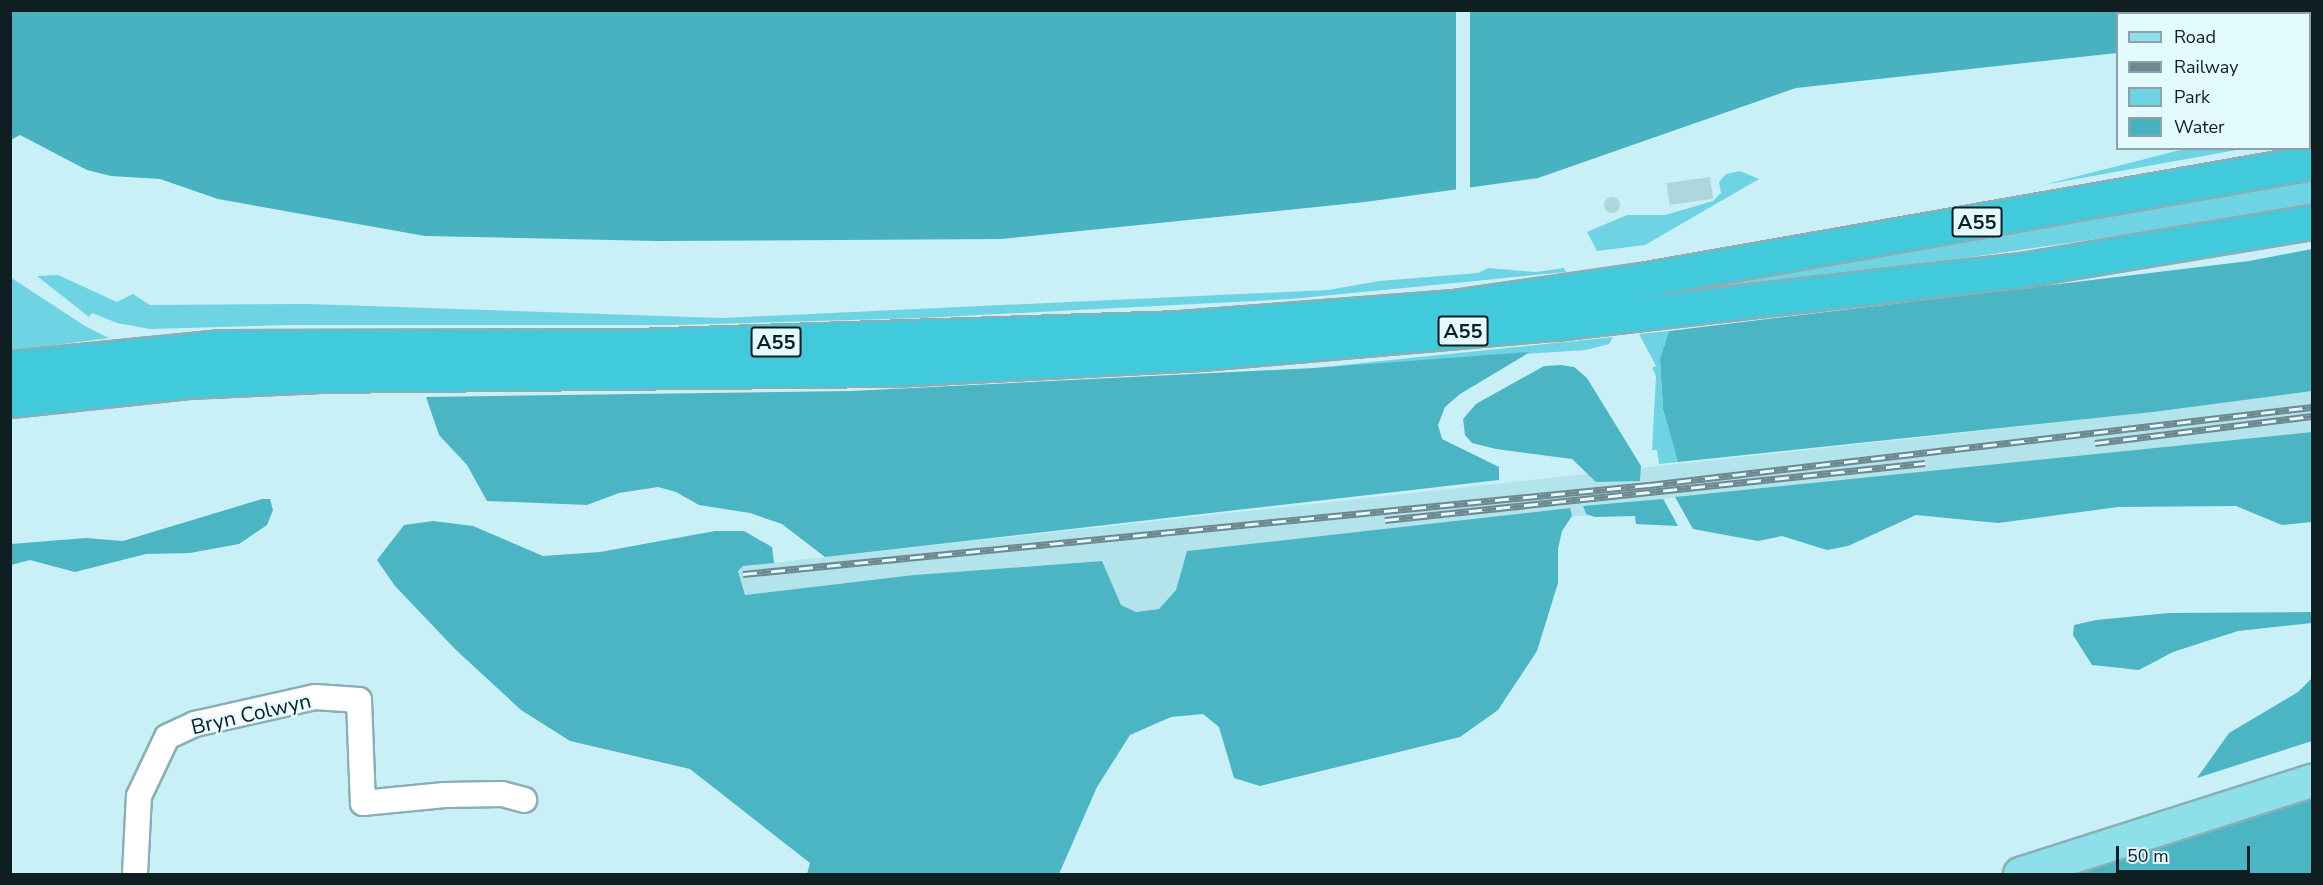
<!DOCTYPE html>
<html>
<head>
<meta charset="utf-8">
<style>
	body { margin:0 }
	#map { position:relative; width:2323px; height:885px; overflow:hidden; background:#c9f0f7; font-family:"Nunito Sans",sans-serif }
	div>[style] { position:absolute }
	.built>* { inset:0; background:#b3e3eb }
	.green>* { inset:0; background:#6ed4e4 }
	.forest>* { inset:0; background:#4bb5c4 }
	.water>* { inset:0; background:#48b2c1 }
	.pier>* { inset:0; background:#c9f0f7; transform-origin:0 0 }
	.building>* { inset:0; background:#afd6dc; transform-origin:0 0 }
	.round { border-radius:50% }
	.roads { filter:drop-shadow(2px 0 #89afb5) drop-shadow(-2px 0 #89afb5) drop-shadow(0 2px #89afb5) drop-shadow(0 -2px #89afb5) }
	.minor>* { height:24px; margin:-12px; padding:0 12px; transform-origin:12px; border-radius:12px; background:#fff }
	.major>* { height:32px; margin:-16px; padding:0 16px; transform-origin:16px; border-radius:16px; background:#8ddfea }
	.highway>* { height:33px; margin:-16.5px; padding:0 16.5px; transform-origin:16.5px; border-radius:16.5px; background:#41c9dc }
	.rail>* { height:7px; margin-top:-3.5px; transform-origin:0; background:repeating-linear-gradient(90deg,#e3fafe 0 14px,#6d888e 0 28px); box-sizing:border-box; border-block:2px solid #6d888e }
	span { translate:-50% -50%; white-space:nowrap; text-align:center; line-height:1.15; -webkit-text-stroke:4.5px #e3fafe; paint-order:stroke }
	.shield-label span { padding:2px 4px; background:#e3fafe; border:2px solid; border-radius:4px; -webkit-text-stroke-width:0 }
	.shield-label { font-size:20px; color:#0f1e21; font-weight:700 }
	.street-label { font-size:21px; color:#0f1e21 }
	.frame { position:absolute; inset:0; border:12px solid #0f1e21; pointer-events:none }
	.legend { position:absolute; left:2116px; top:12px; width:195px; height:138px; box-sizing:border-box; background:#e3fafe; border:2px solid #8ea2a6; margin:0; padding:8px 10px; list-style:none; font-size:18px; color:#0f1e21 }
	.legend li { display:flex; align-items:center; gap:12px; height:30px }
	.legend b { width:30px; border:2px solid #8ea2a6 }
	.scale { position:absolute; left:2116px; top:846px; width:134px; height:27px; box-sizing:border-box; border:3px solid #0f1e21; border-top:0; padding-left:8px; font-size:18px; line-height:21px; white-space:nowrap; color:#0f1e21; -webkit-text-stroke:4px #e3fafe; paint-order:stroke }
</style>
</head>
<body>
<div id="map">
	<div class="built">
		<div style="clip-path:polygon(2312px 391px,2312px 432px,1664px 499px,1678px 526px,1636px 524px,1635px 516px,1572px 516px,1570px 508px,1187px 551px,1176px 590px,1159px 609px,1136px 612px,1121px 605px,1101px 561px,914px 575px,745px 595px,738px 571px,743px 566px,2153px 412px)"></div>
	</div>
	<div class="green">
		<div style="clip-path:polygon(2184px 148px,2242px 149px,2043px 185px,2184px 149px)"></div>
		<div style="clip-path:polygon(1740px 171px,1759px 179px,1645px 245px,1597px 251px,1587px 232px,1627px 215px,1665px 215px,1713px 201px,1721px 193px,1719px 182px,1726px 174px)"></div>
		<div style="clip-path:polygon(2312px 179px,2312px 208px,1826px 278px,1626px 302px,1623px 295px,2029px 230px)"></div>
		<div style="clip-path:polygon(1488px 268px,1536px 272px,1564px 268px,1566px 272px,1291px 299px,923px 318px,678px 325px,288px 325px,150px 329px,117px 323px,92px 313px,89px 317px,37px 276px,58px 275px,117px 302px,133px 294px,150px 305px,308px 304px,722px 318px,1328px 290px,1379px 281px,1478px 273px)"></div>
		<div style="clip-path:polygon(10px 277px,85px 326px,109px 338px,11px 351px)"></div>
		<div style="clip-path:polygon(1669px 331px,1660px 359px,1663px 409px,1678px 462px,1659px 464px,1657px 450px,1652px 450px,1656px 376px,1652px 368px,1656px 366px,1639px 334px)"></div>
		<div style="clip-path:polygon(1613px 337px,1609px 344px,1586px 350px,1314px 368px)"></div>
	</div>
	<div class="forest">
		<div style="clip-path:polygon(2312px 249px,2312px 391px,2153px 412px,1678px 462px,1663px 409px,1660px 359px,1669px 331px,2249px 261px)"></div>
		<div style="clip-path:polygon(1530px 352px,1460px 394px,1445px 407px,1438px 425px,1442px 439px,1499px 467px,1499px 480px,825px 557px,782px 524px,750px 513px,699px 505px,676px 492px,658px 487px,619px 493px,587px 505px,487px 501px,467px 465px,439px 435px,426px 397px,851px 391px,1314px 368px)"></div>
		<div style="clip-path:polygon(1561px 365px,1574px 367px,1587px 378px,1641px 466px,1640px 481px,1596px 482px,1572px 459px,1496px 449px,1472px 443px,1465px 435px,1463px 419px,1476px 404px,1544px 366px)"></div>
		<div style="clip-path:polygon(2312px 432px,2312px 522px,2282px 525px,2236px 506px,2118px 507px,1998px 523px,1916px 515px,1848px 546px,1827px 550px,1782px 536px,1758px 541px,1693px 529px,1675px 497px)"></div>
		<div style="clip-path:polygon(262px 499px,270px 499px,273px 510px,267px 525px,239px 544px,190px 553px,146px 554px,75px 572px,30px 560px,11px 565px,11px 544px,86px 538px,123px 541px)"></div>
		<div style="clip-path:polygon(1663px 499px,1678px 526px,1636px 524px,1635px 516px,1595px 517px,1586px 514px,1583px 506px)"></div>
		<div style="clip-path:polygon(1570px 508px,1572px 516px,1562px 531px,1558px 549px,1558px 583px,1537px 651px,1498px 710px,1460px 737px,1260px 786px,1234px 778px,1219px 727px,1203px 714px,1171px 717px,1130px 735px,1097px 787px,1059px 874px,807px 874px,810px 863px,690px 769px,570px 741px,521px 710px,456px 650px,395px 586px,377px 560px,404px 525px,433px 521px,473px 526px,543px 556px,600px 552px,715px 531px,744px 531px,772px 547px,774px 563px,743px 566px,738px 571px,745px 595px,914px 575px,1102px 561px,1121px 605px,1136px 612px,1159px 609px,1176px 590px,1187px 551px)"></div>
		<div style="clip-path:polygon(2312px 612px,2312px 623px,2238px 631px,2173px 652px,2139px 670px,2092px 665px,2073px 635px,2074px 625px,2096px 620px,2169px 613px)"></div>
		<div style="clip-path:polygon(2312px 678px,2312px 741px,2197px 778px,2229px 733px,2298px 692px)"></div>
		<div style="clip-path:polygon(2312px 795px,2312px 874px,2074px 874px,2155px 847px)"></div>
	</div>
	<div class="water">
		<div style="clip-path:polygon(11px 11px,2312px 11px,2312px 26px,2310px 27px,2310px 14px,2118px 14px,2117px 53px,1796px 88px,1538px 178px,1365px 202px,1002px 239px,656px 241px,425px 236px,218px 199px,160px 179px,111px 176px,87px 170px,20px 135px,11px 140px)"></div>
	</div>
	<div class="pier">
		<div style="left:1456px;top:11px;width:14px;height:191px"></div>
	</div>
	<div class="building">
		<div style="left:1710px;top:177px;width:22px;height:44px;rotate:82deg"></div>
		<div class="round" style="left:1604px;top:197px;width:16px;height:16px"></div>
	</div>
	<div class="roads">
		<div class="minor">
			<div style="left:135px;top:874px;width:78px;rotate:-87.1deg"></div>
			<div style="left:139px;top:796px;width:65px;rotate:-64.6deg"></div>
			<div style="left:167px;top:737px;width:31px;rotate:-25deg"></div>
			<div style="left:195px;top:724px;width:123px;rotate:-12.7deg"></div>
			<div style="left:315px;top:697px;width:44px;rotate:3.9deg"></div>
			<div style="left:359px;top:700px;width:103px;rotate:87.8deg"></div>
			<div style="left:363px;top:803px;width:82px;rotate:-5.6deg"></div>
			<div style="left:445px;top:795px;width:57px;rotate:-1deg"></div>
			<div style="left:502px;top:794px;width:23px;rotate:15deg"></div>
		</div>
		<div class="major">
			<div style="left:2020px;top:874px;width:306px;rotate:-17.7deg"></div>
		</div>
		<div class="highway">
			<div style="left:10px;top:368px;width:210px;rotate:-5.7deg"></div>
			<div style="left:219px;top:347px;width:417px;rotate:-0.1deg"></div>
			<div style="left:636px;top:346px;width:544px;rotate:-1.9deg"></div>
			<div style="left:1180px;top:328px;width:275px;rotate:-4.4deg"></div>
			<div style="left:1454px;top:307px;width:189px;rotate:-8.2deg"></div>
			<div style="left:1641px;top:280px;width:681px;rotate:-9.97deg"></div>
			<div style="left:10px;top:400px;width:179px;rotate:-6.1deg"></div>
			<div style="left:188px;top:381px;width:132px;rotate:-2.6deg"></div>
			<div style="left:320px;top:375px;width:575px;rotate:-0.6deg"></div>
			<div style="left:895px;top:369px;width:308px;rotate:-3deg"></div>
			<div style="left:1203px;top:353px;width:354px;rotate:-4.9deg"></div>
			<div style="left:1556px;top:323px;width:474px;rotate:-6.5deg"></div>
			<div style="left:2027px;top:269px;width:289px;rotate:-9.4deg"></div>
		</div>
	</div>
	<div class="rail">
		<div style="left:2095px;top:443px;width:219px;rotate:-7.1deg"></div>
		<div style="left:1385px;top:520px;width:543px;rotate:-6.03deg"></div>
		<div style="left:743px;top:574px;width:910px;rotate:-5.61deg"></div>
		<div style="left:1649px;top:485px;width:668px;rotate:-6.71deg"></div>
	</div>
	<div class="shield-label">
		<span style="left:1977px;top:222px">A55</span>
		<span style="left:1463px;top:331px">A55</span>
		<span style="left:776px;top:342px">A55</span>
	</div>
	<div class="street-label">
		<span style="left:251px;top:714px;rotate:-13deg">Bryn Colwyn</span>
	</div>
	<div class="frame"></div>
	<ul class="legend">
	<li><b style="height:8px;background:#8ddfea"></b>Road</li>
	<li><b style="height:8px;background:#6d888e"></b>Railway</li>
	<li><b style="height:16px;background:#6ed4e4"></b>Park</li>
	<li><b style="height:16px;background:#48b2c1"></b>Water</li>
	</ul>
	<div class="scale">50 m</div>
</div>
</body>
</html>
